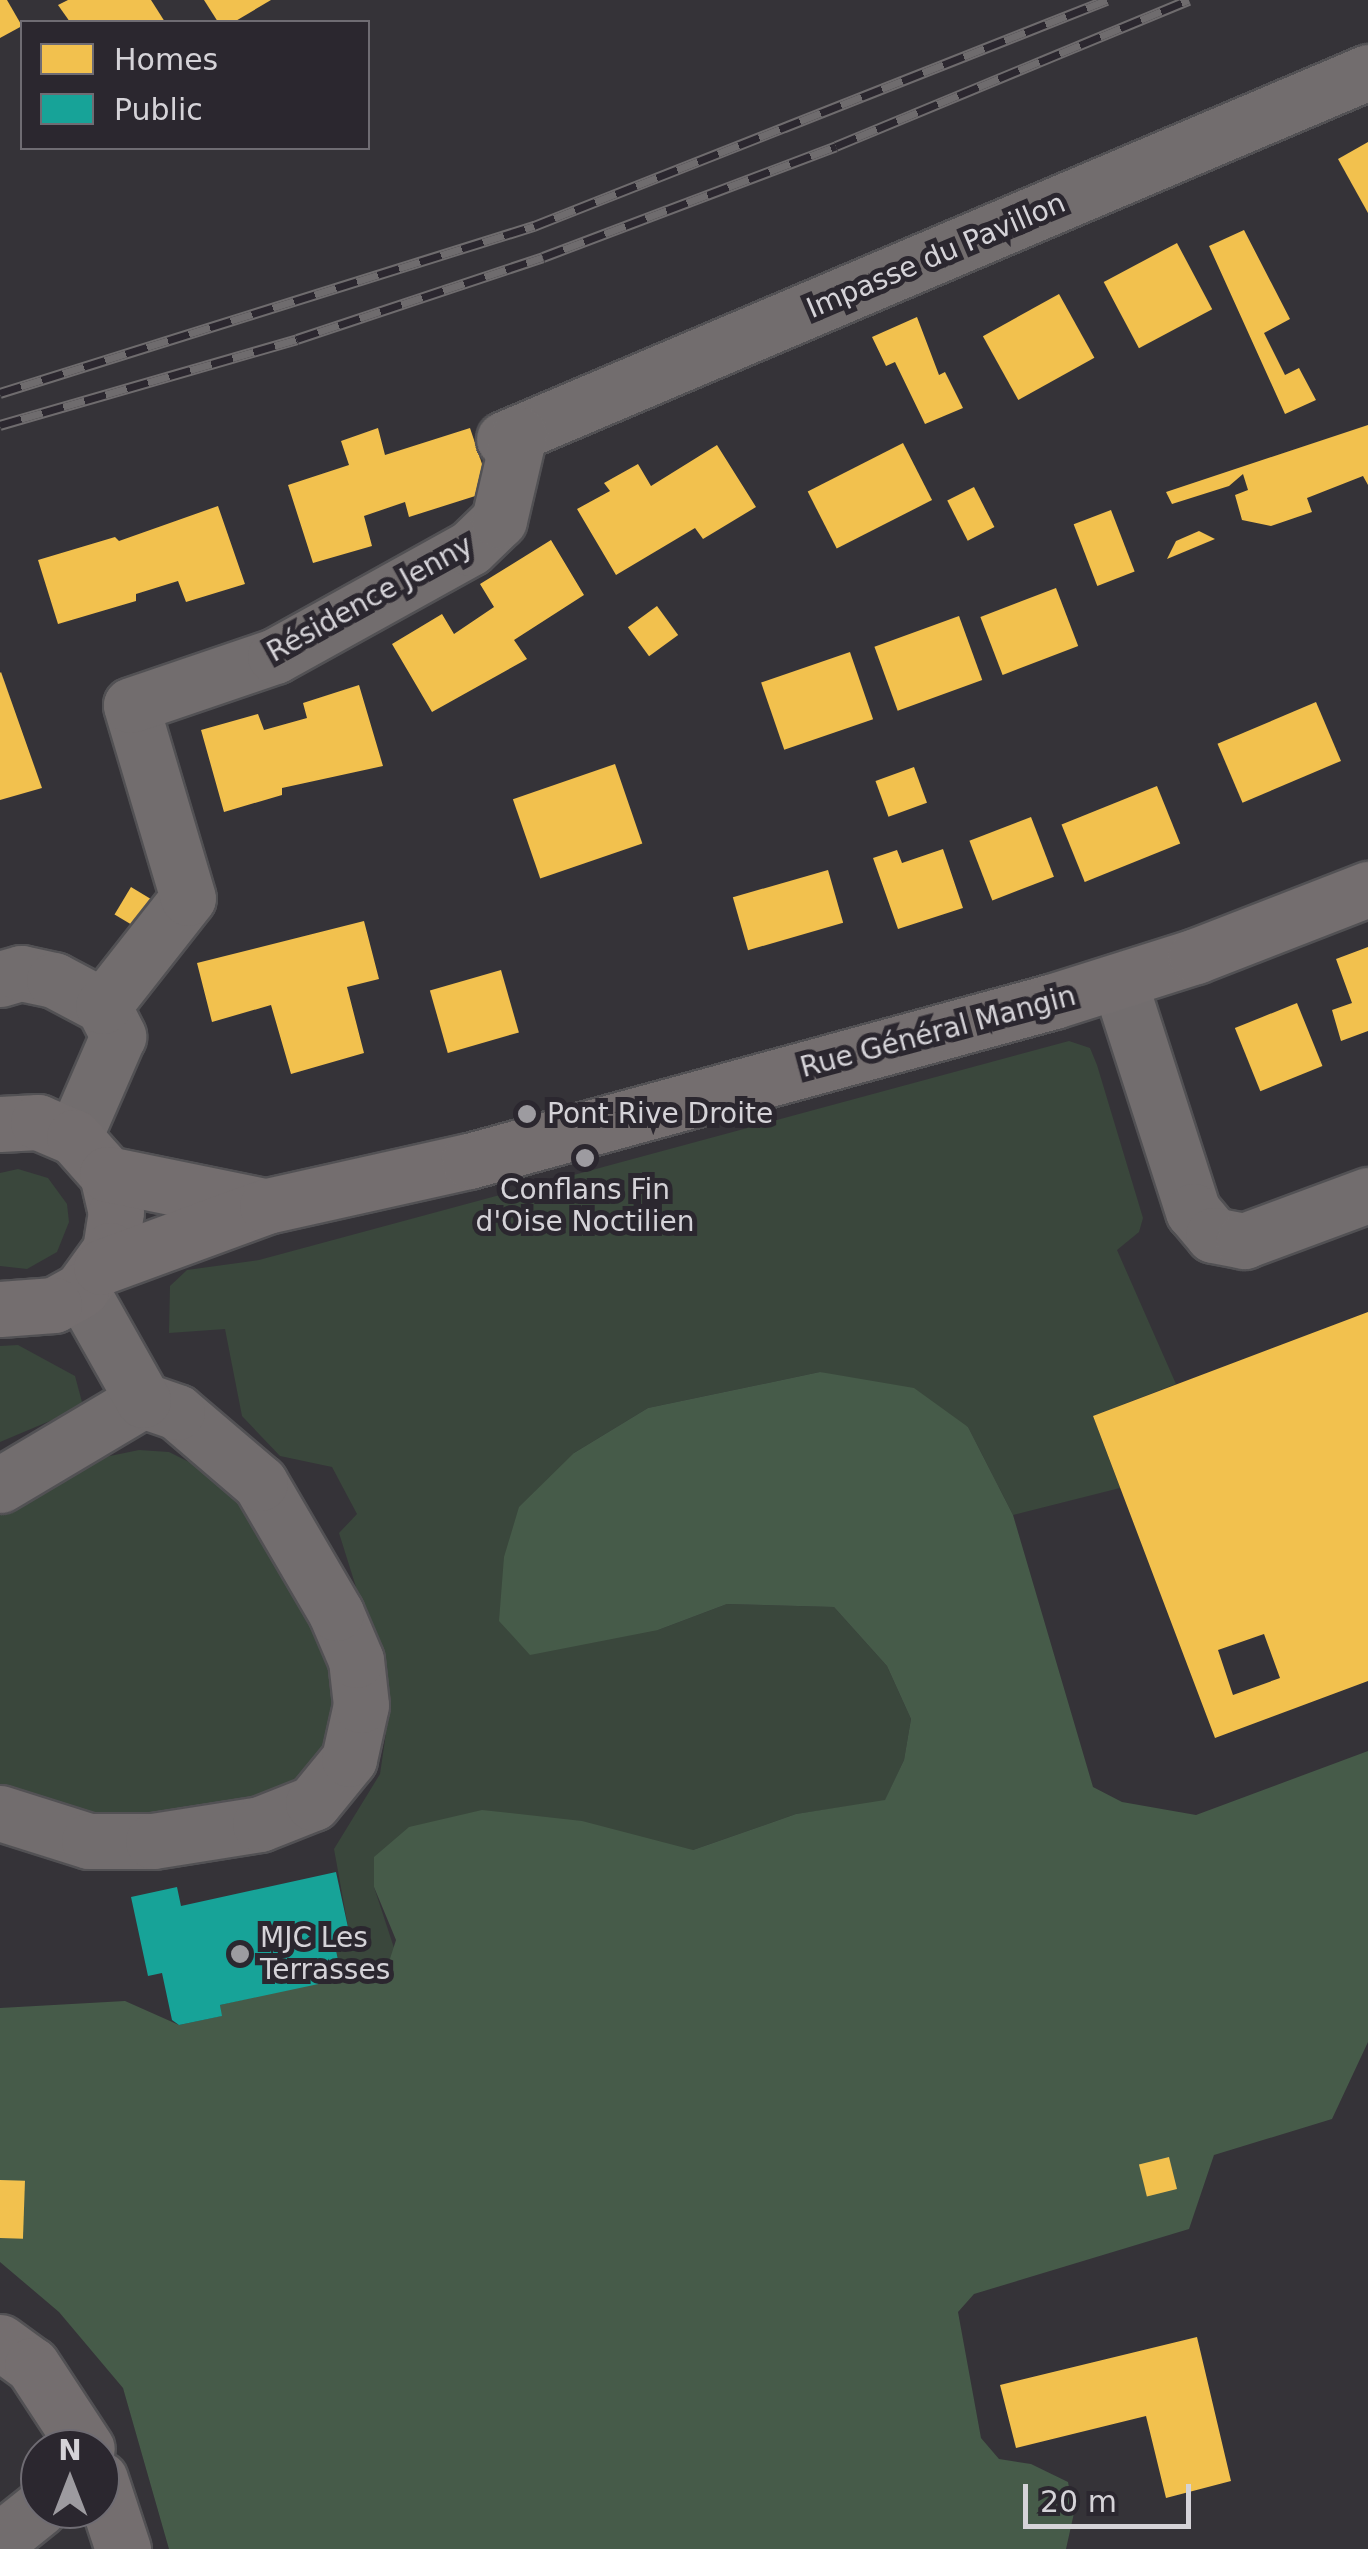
<!DOCTYPE html>
<html>
<head>
<meta charset="utf-8">
<style>
	body { margin:0 }
	#map { position:relative; width:1368px; height:2549px; overflow:hidden; background:#353338; font-family:"DejaVu Sans",sans-serif }
	div>[style] { position:absolute }
	.green>* { inset:0; background:#3a473c }
	.forest>* { inset:0; background:#465b49 }
	.homes>* { inset:0; background:#f2c14e; transform-origin:0 0 }
	.public>* { inset:0; background:#17a398 }
	.roads { filter:drop-shadow(2px 0 #525154) drop-shadow(-2px 0 #525154) drop-shadow(0 2px #525154) drop-shadow(0 -2px #525154) }
	.minor>* { height:55px; margin:-27.5px; padding:0 27.5px; transform-origin:27.5px; border-radius:27.5px; background:#726d6e }
	.major>* { height:55px; margin:-27.5px; padding:0 27.5px; transform-origin:27.5px; border-radius:27.5px; background:#746e6f }
	.rail>* { height:11px; margin-top:-5.5px; transform-origin:0; background:repeating-linear-gradient(90deg,#2b272f 0 22px,#6f6c6e 0 44px); box-sizing:border-box; border-block:2px solid #6f6c6e }
	.dots>* { width:28px; height:28px; translate:-50% -50%; box-sizing:border-box; border:5px solid #2b272f; border-radius:50% }
	span { translate:-50% -50%; white-space:nowrap; text-align:center; line-height:1.15; -webkit-text-stroke:10px #2b272f; paint-order:stroke }
	.street-label { font-size:28px; color:#d5d3d8 }
	.poi-label { font-size:28px; color:#d5d3d8 }
	.left { translate:0 -50%; text-align:left }
	.legend { position:absolute; left:20px; top:20px; width:350px; height:130px; box-sizing:border-box; background:#2b272f; border:2px solid #6f6c73; margin:0; padding:12px 18px; list-style:none; font-size:30px; color:#d5d3d8 }
	.legend li { display:flex; align-items:center; gap:20px; height:50px }
	.legend b { width:50px; border:2px solid #6f6c73 }
	.north { position:absolute; left:20px; top:2429px; width:100px; height:100px; box-sizing:border-box; background:#2b272f; border:2px solid #6f6c73; border-radius:50%; rotate:0deg; font-size:28px; font-weight:700; line-height:40px; text-align:center; color:#d5d3d8 }
	.north::after { content:''; display:block; margin:auto; width:35px; height:45px; background:#9d9ba0; clip-path:polygon(50% 0,100% 100%,50% 72%,0 100%) }
	.scale { position:absolute; left:1023px; top:2484px; width:168px; height:45px; box-sizing:border-box; border:5px solid #d5d3d8; border-top:0; padding-left:12px; font-size:30px; line-height:35px; white-space:nowrap; color:#d5d3d8; -webkit-text-stroke:8px #2b272f; paint-order:stroke }
</style>
</head>
<body>
<div id="map">
	<div class="green">
		<div style="clip-path:polygon(1069px 1041px,1090px 1048px,1097px 1065px,1143px 1218px,1139px 1232px,1117px 1250px,1176px 1384px,1093px 1416px,1120px 1488px,1013px 1515px,968px 1427px,820px 1372px,648px 1408px,574px 1453px,658px 1630px,727px 1604px,834px 1607px,887px 1666px,911px 1719px,904px 1760px,885px 1801px,796px 1814px,693px 1850px,374px 1887px,396px 1954px,388px 1965px,342px 1979px,333px 1936px,349px 1932px,334px 1849px,380px 1774px,386px 1733px,366px 1619px,339px 1533px,357px 1514px,332px 1467px,280px 1456px,242px 1416px,225px 1329px,169px 1333px,170px 1286px,187px 1270px,259px 1260px)"></div>
		<div style="clip-path:polygon(18px 1169px,48px 1178px,67px 1204px,69px 1222px,57px 1252px,27px 1269px,0 1266px,0 1173px)"></div>
		<div style="clip-path:polygon(18px 1345px,75px 1376px,82px 1402px,76px 1410px,0 1442px,0 1346px)"></div>
		<div style="clip-path:polygon(139px 1450px,169px 1452px,209px 1472px,247px 1506px,325px 1624px,339px 1698px,329px 1737px,308px 1771px,270px 1801px,134px 1821px,47px 1803px,0 1786px,0 1506px,105px 1457px)"></div>
	</div>
	<div class="forest">
		<div style="clip-path:polygon(820px 1372px,914px 1388px,968px 1427px,1013px 1515px,1093px 1787px,1122px 1802px,1196px 1815px,1368px 1751px,1368px 2042px,1332px 2119px,1214px 2155px,1189px 2229px,974px 2294px,958px 2312px,981px 2438px,999px 2459px,1031px 2464px,1068px 2482px,1074px 2513px,1066px 2549px,169px 2549px,123px 2388px,59px 2312px,0 2262px,0 2008px,125px 2001px,179px 2025px,221px 2016px,220px 2005px,388px 1965px,396px 1940px,374px 1887px,374px 1857px,409px 1827px,482px 1810px,582px 1821px,693px 1850px,796px 1814px,885px 1800px,904px 1760px,911px 1719px,887px 1666px,834px 1607px,727px 1604px,658px 1630px,530px 1655px,499px 1621px,504px 1557px,519px 1507px,574px 1453px,648px 1408px)"></div>
	</div>
	<div class="homes">
		<div style="clip-path:polygon(0 0,7px 0,22px 26px,0 38px)"></div>
		<div style="clip-path:polygon(68px 0,151px 0,165px 22px,70px 22px,58px 5px)"></div>
		<div style="clip-path:polygon(204px 0,271px 0,234px 22px,218px 22px)"></div>
		<div style="clip-path:polygon(1368px 142px,1368px 213px,1338px 159px)"></div>
		<div style="clip-path:polygon(1244px 230px,1290px 319px,1264px 333px,1285px 375px,1299px 368px,1316px 400px,1285px 414px,1209px 246px)"></div>
		<div style="left:1177px;top:243px;width:75px;height:83px;rotate:62deg"></div>
		<div style="left:1059px;top:294px;width:73px;height:87px;rotate:61deg"></div>
		<div style="clip-path:polygon(917px 317px,939px 375px,945px 372px,963px 408px,925px 424px,895px 362px,886px 366px,872px 337px)"></div>
		<div style="clip-path:polygon(1368px 425px,1368px 485px,1363px 476px,1307px 498px,1312px 512px,1271px 526px,1242px 520px,1235px 495px,1248px 490px,1243px 474px,1229px 486px,1172px 504px,1166px 492px)"></div>
		<div style="clip-path:polygon(378px 428px,385px 455px,470px 428px,491px 491px,409px 517px,405px 502px,364px 516px,372px 546px,313px 563px,288px 485px,349px 465px,341px 441px)"></div>
		<div style="left:903px;top:443px;width:64px;height:107px;rotate:63deg"></div>
		<div style="clip-path:polygon(717px 445px,756px 507px,703px 539px,695px 528px,616px 575px,577px 509px,610px 491px,604px 483px,638px 464px,651px 486px)"></div>
		<div style="left:974px;top:487px;width:45px;height:30px;rotate:63deg"></div>
		<div style="clip-path:polygon(218px 506px,245px 584px,186px 602px,178px 581px,136px 594px,136px 601px,58px 624px,38px 560px,115px 537px,119px 541px)"></div>
		<div style="left:1111px;top:510px;width:66px;height:40px;rotate:69deg"></div>
		<div style="clip-path:polygon(1199px 531px,1215px 539px,1167px 559px,1176px 541px)"></div>
		<div style="clip-path:polygon(551px 540px,584px 595px,514px 640px,527px 659px,432px 712px,392px 644px,442px 614px,454px 634px,494px 607px,480px 584px)"></div>
		<div style="left:1056px;top:588px;width:62px;height:81px;rotate:69deg"></div>
		<div style="left:657px;top:606px;width:36px;height:36px;rotate:54deg"></div>
		<div style="left:959px;top:616px;width:68px;height:90px;rotate:70deg"></div>
		<div style="left:850px;top:652px;width:71px;height:94px;rotate:71deg"></div>
		<div style="clip-path:polygon(1px 672px,42px 788px,0 800px,0 673px)"></div>
		<div style="clip-path:polygon(359px 685px,383px 766px,282px 788px,282px 795px,224px 812px,201px 730px,258px 714px,264px 730px,307px 718px,303px 703px)"></div>
		<div style="left:1316px;top:702px;width:64px;height:107px;rotate:67deg"></div>
		<div style="left:615px;top:764px;width:84px;height:108px;rotate:71deg"></div>
		<div style="left:914px;top:767px;width:38px;height:41px;rotate:70deg"></div>
		<div style="left:1157px;top:786px;width:62px;height:103px;rotate:68deg"></div>
		<div style="left:1031px;top:817px;width:64px;height:66px;rotate:69deg"></div>
		<div style="clip-path:polygon(943px 849px,963px 908px,898px 929px,873px 858px,897px 850px,902px 863px)"></div>
		<div style="left:828px;top:870px;width:55px;height:99px;rotate:74deg"></div>
		<div style="left:131px;top:887px;width:27px;height:32px;rotate:31deg"></div>
		<div style="clip-path:polygon(364px 921px,379px 979px,347px 987px,364px 1053px,291px 1074px,271px 1005px,212px 1022px,197px 963px)"></div>
		<div style="clip-path:polygon(1368px 947px,1368px 1031px,1341px 1041px,1332px 1010px,1352px 1003px,1336px 959px)"></div>
		<div style="left:501px;top:970px;width:65px;height:74px;rotate:74deg"></div>
		<div style="left:1297px;top:1003px;width:68px;height:67px;rotate:68deg"></div>
		<div style="clip-path:polygon(evenodd,1368px 1312px,1368px 1681px,1215px 1738px,1093px 1416px,1368px 1312px,1264px 1634px,1280px 1678px,1233px 1695px,1218px 1650px,1264px 1634px)"></div>
		<div style="left:1169px;top:2157px;width:33px;height:31px;rotate:76deg"></div>
		<div style="left:0;top:2180px;width:25px;height:58px;rotate:2deg"></div>
		<div style="clip-path:polygon(1197px 2337px,1231px 2481px,1166px 2498px,1146px 2416px,1016px 2448px,1000px 2385px)"></div>
	</div>
	<div class="public">
		<div style="clip-path:polygon(336px 1872px,349px 1932px,333px 1936px,342px 1979px,220px 2005px,222px 2016px,179px 2025px,172px 2020px,162px 1973px,148px 1976px,131px 1897px,177px 1887px,181px 1906px)"></div>
	</div>
	<div class="roads">
		<div class="minor">
			<div style="left:504px;top:439px;width:939px;rotate:-23.01deg"></div>
			<div style="left:0;top:979px;width:22px;rotate:-16deg"></div>
			<div style="left:21px;top:973px;width:34px;rotate:12deg"></div>
			<div style="left:54px;top:980px;width:55px;rotate:28deg"></div>
			<div style="left:103px;top:1006px;width:34px;rotate:63deg"></div>
			<div style="left:118px;top:1036px;width:110px;rotate:113.5deg"></div>
			<div style="left:1119px;top:981px;width:242px;rotate:72.2deg"></div>
			<div style="left:1193px;top:1211px;width:31px;rotate:50deg"></div>
			<div style="left:1213px;top:1235px;width:32px;rotate:11deg"></div>
			<div style="left:1244px;top:1241px;width:132px;rotate:-20.4deg"></div>
			<div style="left:103px;top:1006px;width:137px;rotate:-51.8deg"></div>
			<div style="left:188px;top:898px;width:201px;rotate:-106.5deg"></div>
			<div style="left:131px;top:705px;width:152px;rotate:-18.8deg"></div>
			<div style="left:275px;top:656px;width:223px;rotate:-29deg"></div>
			<div style="left:470px;top:548px;width:40px;rotate:-44deg"></div>
			<div style="left:499px;top:520px;width:88px;rotate:-76.9deg"></div>
			<div style="left:0;top:1485px;width:166px;rotate:-30.7deg"></div>
			<div style="left:0;top:1813px;width:93px;rotate:17.5deg"></div>
			<div style="left:89px;top:1841px;width:64px"></div>
			<div style="left:153px;top:1841px;width:108px;rotate:-9deg"></div>
			<div style="left:260px;top:1824px;width:57px;rotate:-21.6deg"></div>
			<div style="left:313px;top:1803px;width:57px;rotate:-50.7deg"></div>
			<div style="left:349px;top:1759px;width:55px;rotate:-77.5deg"></div>
			<div style="left:361px;top:1705px;width:45px;rotate:-96.3deg"></div>
			<div style="left:356px;top:1660px;width:51px;rotate:-113.1deg"></div>
			<div style="left:336px;top:1613px;width:151px;rotate:-120.3deg"></div>
			<div style="left:260px;top:1483px;width:109px;rotate:-139.5deg"></div>
			<div style="left:177px;top:1412px;width:36px;rotate:-161deg"></div>
			<div style="left:143px;top:1400px;width:126px;rotate:-119.4deg"></div>
			<div style="left:0;top:2540px;width:51px;rotate:-38.7deg"></div>
		</div>
		<div class="major">
			<div style="left:0;top:1124px;width:38px;rotate:-3deg"></div>
			<div style="left:38px;top:1122px;width:39px;rotate:23deg"></div>
			<div style="left:74px;top:1137px;width:50px;rotate:48.3deg"></div>
			<div style="left:107px;top:1174px;width:39px;rotate:77deg"></div>
			<div style="left:116px;top:1212px;width:38px;rotate:99deg"></div>
			<div style="left:110px;top:1250px;width:49px;rotate:125.9deg"></div>
			<div style="left:81px;top:1290px;width:31px;rotate:151deg"></div>
			<div style="left:54px;top:1305px;width:54px;rotate:175.8deg"></div>
			<div style="left:107px;top:1174px;width:160px;rotate:11.5deg"></div>
			<div style="left:101px;top:1267px;width:177px;rotate:-20.2deg"></div>
			<div style="left:267px;top:1206px;width:207px;rotate:-12.6deg"></div>
			<div style="left:469px;top:1161px;width:606px;rotate:-15.3deg"></div>
			<div style="left:1054px;top:1001px;width:149px;rotate:-17.6deg"></div>
			<div style="left:1196px;top:956px;width:185px;rotate:-21.3deg"></div>
			<div style="left:0;top:2342px;width:39px;rotate:36deg"></div>
			<div style="left:32px;top:2365px;width:100px;rotate:56.8deg"></div>
			<div style="left:100px;top:2479px;width:74px;rotate:71.8deg"></div>
		</div>
	</div>
	<div class="rail">
		<div style="left:0;top:393px;width:560px;rotate:-17.37deg"></div>
		<div style="left:534px;top:226px;width:616px;rotate:-21.53deg"></div>
		<div style="left:0;top:425px;width:309px;rotate:-16.1deg"></div>
		<div style="left:297px;top:339px;width:259px;rotate:-18.4deg"></div>
		<div style="left:543px;top:257px;width:313px;rotate:-20.7deg"></div>
		<div style="left:836px;top:146px;width:382px;rotate:-22.5deg"></div>
	</div>
	<div class="dots">
		<div style="left:527px;top:1114px;background:#9d9ba0"></div>
		<div style="left:585px;top:1158px;background:#9d9ba0"></div>
		<div style="left:240px;top:1954px;background:#9d9ba0"></div>
	</div>
	<div class="street-label">
		<span style="left:936px;top:256px;rotate:-23deg">Impasse du Pavillon</span>
		<span style="left:370px;top:599px;rotate:-29deg">Résidence Jenny</span>
		<span style="left:938px;top:1032px;rotate:-15deg">Rue Général Mangin</span>
	</div>
	<div class="poi-label">
		<span class="left" style="left:547px;top:1114px">Pont Rive Droite</span>
		<span style="left:585px;top:1206px">Conflans Fin<br>d'Oise Noctilien</span>
		<span class="left" style="left:260px;top:1954px">MJC Les<br>Terrasses</span>
	</div>
	<ul class="legend">
	<li><b style="height:28px;background:#f2c14e"></b>Homes</li>
	<li><b style="height:28px;background:#17a398"></b>Public</li>
	</ul>
	<div class="north">N</div>
	<div class="scale">20 m</div>
</div>
</body>
</html>
